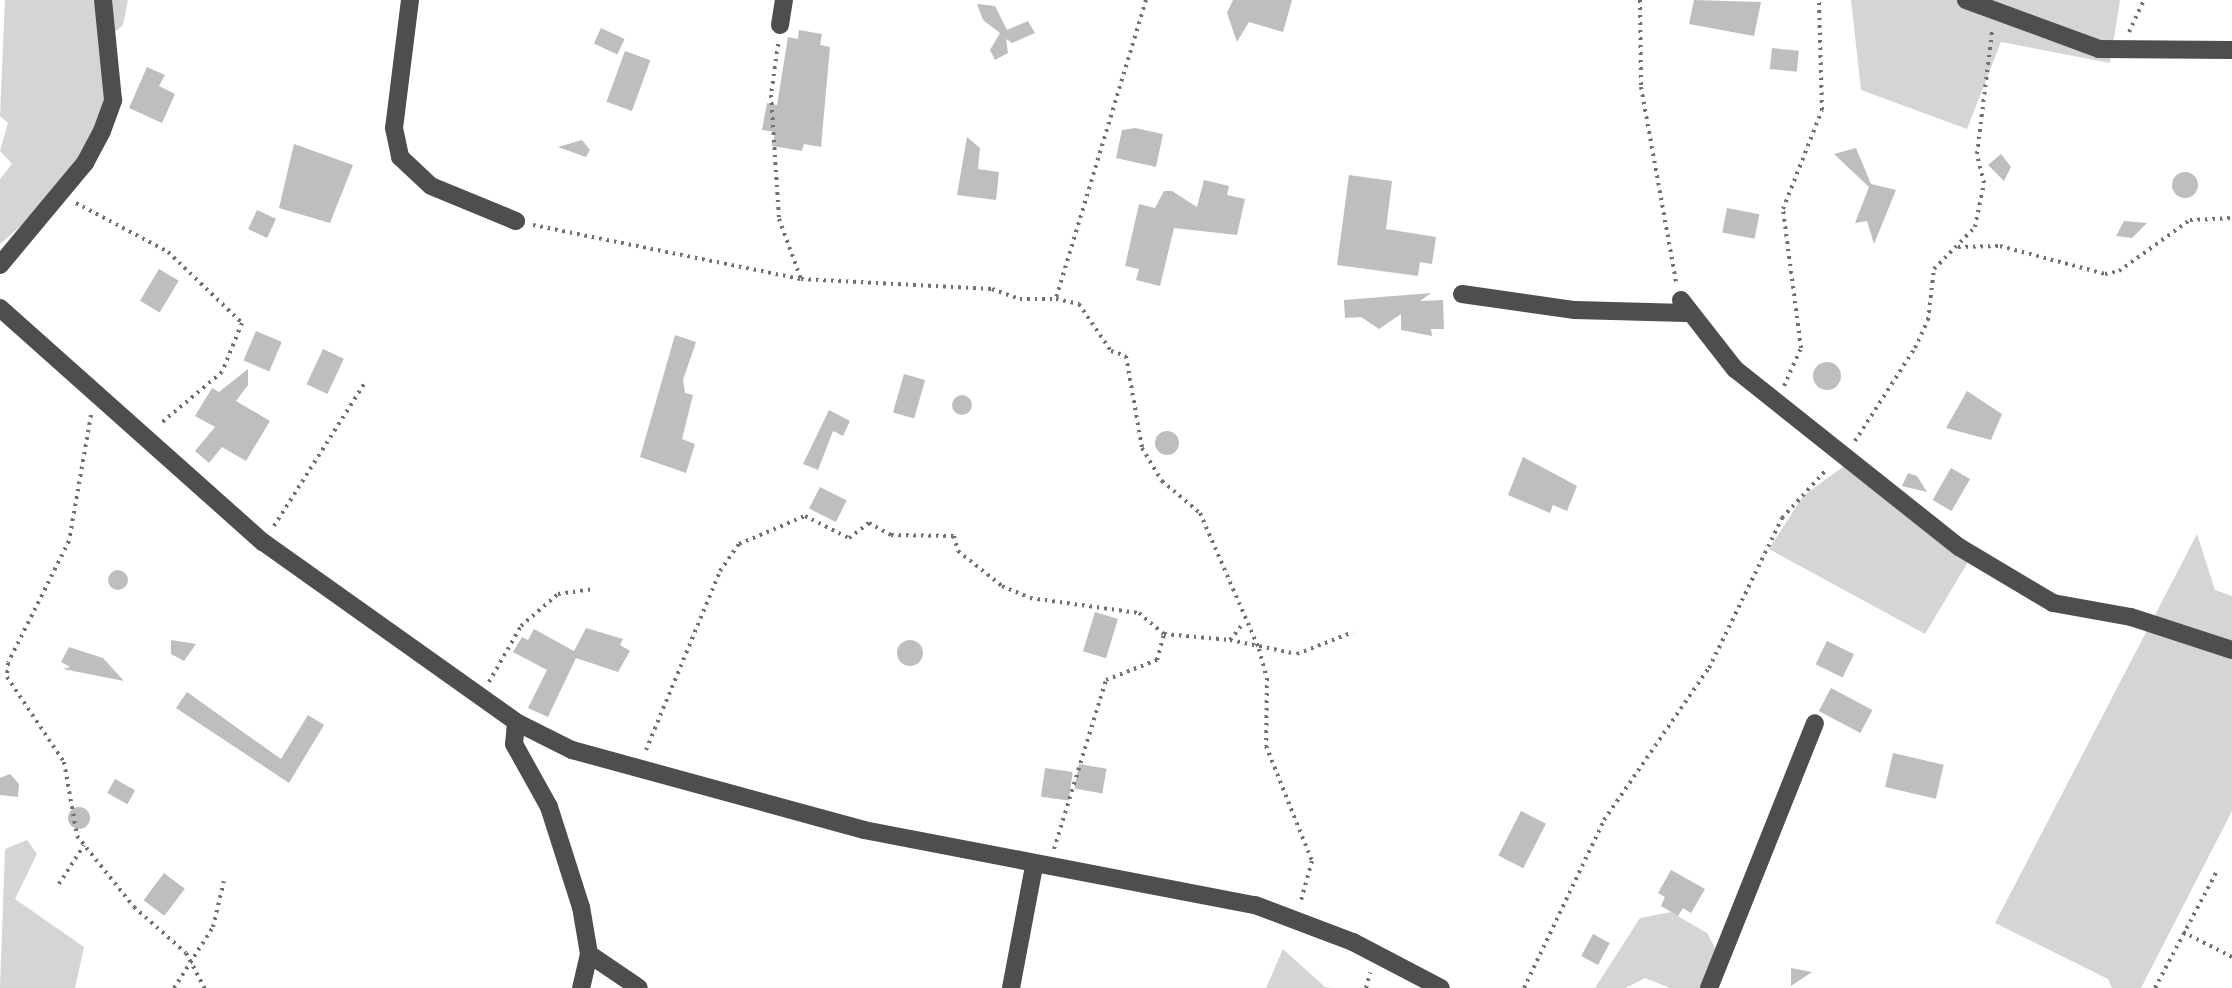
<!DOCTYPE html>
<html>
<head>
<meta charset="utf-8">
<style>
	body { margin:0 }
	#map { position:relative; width:2232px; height:988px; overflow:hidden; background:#fff; font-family:Raleway,sans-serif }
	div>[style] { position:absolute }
	.green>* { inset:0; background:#d5d5d5 }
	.building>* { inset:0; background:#bebebe; transform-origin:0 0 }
	.round { border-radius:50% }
	.path>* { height:4px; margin-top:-2px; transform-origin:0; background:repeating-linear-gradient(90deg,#707070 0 2.5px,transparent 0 7.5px) }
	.street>* { height:18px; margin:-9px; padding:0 9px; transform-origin:9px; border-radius:9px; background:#4e4e4e }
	span { translate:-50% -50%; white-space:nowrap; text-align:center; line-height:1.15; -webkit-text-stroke:8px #fff; paint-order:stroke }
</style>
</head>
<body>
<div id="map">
	<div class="green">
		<div style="clip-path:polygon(5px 0,128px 0,123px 25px,102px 43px,104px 109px,79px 156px,30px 218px,0 244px,0 179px,12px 164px,0 151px,8px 123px,0 116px)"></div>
		<div style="clip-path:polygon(1851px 0,2120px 0,2110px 63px,2001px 42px,1967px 129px,1861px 90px)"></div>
		<div style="clip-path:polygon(1844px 466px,1968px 562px,1925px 634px,1769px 549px,1803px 496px)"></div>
		<div style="clip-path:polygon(2197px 534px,2215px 590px,2232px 596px,2232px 811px,2141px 988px,2112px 988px,2108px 979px,1995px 923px)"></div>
		<div style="clip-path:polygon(27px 840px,37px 854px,15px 899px,84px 947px,75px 988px,0 988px,5px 849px)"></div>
		<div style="clip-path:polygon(1671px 912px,1707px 933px,1719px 955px,1708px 988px,1670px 988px,1645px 978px,1626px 988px,1595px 988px,1640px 918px)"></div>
		<div style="clip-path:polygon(1283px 949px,1325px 987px,1333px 988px,1266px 988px)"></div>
	</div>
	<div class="building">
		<div style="clip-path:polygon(1233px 0,1292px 0,1283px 32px,1249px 22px,1237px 42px,1227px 13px)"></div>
		<div style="clip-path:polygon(1694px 0,1761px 2px,1754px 36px,1689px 24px)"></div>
		<div style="clip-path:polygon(977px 4px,995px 6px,1007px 30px,1028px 21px,1035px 33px,1012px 43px,1006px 39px,1008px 53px,995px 60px,990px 50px,1000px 33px,983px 20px)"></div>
		<div style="left:601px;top:28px;width:26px;height:17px;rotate:25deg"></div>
		<div style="clip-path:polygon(799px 30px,822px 34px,820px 45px,830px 47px,821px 147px,804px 144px,802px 151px,772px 146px,775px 132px,762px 130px,767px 103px,777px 105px,788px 37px,798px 39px)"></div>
		<div style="left:1772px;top:48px;width:27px;height:21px;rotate:6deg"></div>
		<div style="left:625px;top:51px;width:27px;height:54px;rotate:20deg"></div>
		<div style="clip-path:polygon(147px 67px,165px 75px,159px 86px,175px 94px,162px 123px,129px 108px)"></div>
		<div style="clip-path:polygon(1135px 128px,1163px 134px,1156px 167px,1116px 158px,1122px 130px)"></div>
		<div style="clip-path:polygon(967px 137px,980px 148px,978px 169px,999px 172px,996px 200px,957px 195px)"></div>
		<div style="clip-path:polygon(582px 140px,590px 150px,586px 157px,558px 147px)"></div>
		<div style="clip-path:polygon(294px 144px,353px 165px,330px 223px,279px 208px)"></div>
		<div style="clip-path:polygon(1856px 148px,1871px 184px,1896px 190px,1874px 244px,1867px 221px,1855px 223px,1869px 187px,1834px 154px)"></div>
		<div style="clip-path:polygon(2001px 154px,2011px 167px,2004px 181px,1988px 165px)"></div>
		<div class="round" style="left:2172px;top:172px;width:26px;height:26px"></div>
		<div style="clip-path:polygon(1349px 175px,1392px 181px,1386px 229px,1436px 237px,1432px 264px,1420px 262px,1418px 276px,1337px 265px)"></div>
		<div style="clip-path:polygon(1204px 180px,1229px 186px,1227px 195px,1245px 199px,1237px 235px,1174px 228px,1160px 286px,1136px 280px,1139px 269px,1125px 266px,1139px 204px,1155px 208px,1164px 191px,1172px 191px,1197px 207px)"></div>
		<div style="left:1727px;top:208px;width:33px;height:25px;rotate:11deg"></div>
		<div style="left:257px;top:210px;width:21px;height:21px;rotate:25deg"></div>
		<div style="clip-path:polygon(2124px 221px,2147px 223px,2132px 238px,2116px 236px)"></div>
		<div style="left:159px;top:269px;width:23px;height:37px;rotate:31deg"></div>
		<div style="clip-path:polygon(1431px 293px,1420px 301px,1443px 300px,1444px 329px,1431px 329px,1432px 336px,1401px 330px,1401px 314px,1379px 329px,1361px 317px,1345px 318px,1344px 300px)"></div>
		<div style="left:256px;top:331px;width:28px;height:32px;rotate:23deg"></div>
		<div style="clip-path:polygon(675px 335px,696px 342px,683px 380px,685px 393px,693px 395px,682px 439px,695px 444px,686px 473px,640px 457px)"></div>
		<div style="left:323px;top:349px;width:23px;height:39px;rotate:25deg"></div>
		<div class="round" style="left:1813px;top:362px;width:28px;height:28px"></div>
		<div style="clip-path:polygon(248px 369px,248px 385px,236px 401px,270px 421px,246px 461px,222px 447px,209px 463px,195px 451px,215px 427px,195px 416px,212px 388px,219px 392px)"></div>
		<div style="left:904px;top:374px;width:22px;height:40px;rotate:16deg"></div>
		<div style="clip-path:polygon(1967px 391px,2002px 414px,1991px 440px,1946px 428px)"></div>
		<div class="round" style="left:952px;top:395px;width:20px;height:20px"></div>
		<div style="clip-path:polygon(829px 410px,850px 421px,843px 436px,833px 431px,818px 470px,803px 464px)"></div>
		<div class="round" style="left:1155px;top:431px;width:24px;height:24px"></div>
		<div style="clip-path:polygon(1523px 457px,1577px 486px,1567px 511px,1553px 505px,1550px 513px,1508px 495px)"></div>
		<div style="left:1951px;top:468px;width:22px;height:37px;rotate:30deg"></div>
		<div style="clip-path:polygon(1908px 473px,1917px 476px,1927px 492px,1902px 486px)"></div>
		<div style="left:820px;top:487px;width:30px;height:24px;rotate:27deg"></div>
		<div class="round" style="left:108px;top:570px;width:20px;height:20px"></div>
		<div style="left:1095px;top:612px;width:24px;height:41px;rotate:17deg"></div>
		<div style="clip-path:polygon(586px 628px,623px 639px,620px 645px,630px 651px,618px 672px,576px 658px,548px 717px,528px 708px,547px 670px,513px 652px,522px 637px,528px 640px,534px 629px,574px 651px)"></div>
		<div class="round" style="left:897px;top:640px;width:26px;height:26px"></div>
		<div style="clip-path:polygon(171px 640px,196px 644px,184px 661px,171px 654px)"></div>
		<div style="left:1827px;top:641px;width:30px;height:26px;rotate:26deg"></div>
		<div style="clip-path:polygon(69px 647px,103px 658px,124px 681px,63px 669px,70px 667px,61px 662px)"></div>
		<div style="left:1831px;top:688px;width:47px;height:26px;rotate:28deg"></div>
		<div style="clip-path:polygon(187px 692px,281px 759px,308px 715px,324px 725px,289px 783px,176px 708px)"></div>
		<div style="left:1893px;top:753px;width:52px;height:35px;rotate:13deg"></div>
		<div style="left:1079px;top:764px;width:28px;height:25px;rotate:10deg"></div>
		<div style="left:1045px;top:768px;width:28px;height:29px;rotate:8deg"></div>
		<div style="clip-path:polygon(10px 774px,19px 784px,18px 797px,0 795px,0 778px)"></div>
		<div style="left:115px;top:779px;width:23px;height:16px;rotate:29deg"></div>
		<div class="round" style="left:68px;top:807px;width:22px;height:22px"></div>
		<div style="left:1521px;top:811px;width:28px;height:50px;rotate:27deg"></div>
		<div style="clip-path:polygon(1671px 870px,1705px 889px,1691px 913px,1683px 908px,1678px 916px,1661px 906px,1665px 897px,1658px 893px)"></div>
		<div style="left:164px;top:873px;width:26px;height:34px;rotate:37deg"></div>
		<div style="left:1593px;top:934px;width:19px;height:25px;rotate:28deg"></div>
		<div style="clip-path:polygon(1791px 968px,1812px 972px,1791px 986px)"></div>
	</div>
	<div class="path">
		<div style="left:1146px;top:0;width:312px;rotate:106.8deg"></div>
		<div style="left:1056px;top:299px;width:24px;rotate:12deg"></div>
		<div style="left:1079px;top:304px;width:57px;rotate:55.8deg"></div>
		<div style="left:1111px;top:351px;width:16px;rotate:18deg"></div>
		<div style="left:1126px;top:356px;width:93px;rotate:80.1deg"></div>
		<div style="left:1142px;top:448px;width:39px;rotate:59deg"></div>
		<div style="left:1162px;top:481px;width:50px;rotate:40.1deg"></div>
		<div style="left:1200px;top:513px;width:148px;rotate:66.5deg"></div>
		<div style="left:1259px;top:649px;width:30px;rotate:75deg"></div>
		<div style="left:1267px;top:678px;width:68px;rotate:90.8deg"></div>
		<div style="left:1266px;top:746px;width:124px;rotate:68.2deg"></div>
		<div style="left:1312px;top:861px;width:45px;rotate:105.6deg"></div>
		<div style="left:1640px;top:0;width:87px;rotate:89.3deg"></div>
		<div style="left:1641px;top:87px;width:198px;rotate:79.8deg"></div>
		<div style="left:2129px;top:32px;width:35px;rotate:-65deg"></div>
		<div style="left:778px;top:44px;width:51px;rotate:97.8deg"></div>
		<div style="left:771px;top:95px;width:124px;rotate:86.3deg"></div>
		<div style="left:779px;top:219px;width:64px;rotate:69.9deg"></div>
		<div style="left:76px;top:203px;width:104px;rotate:28deg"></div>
		<div style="left:168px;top:252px;width:103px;rotate:43.8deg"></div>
		<div style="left:242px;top:323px;width:53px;rotate:112.2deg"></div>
		<div style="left:222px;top:372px;width:81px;rotate:140deg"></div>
		<div style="left:533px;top:225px;width:273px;rotate:11.4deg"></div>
		<div style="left:801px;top:279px;width:191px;rotate:3deg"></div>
		<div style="left:992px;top:289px;width:30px;rotate:20deg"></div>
		<div style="left:1020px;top:299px;width:36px"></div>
		<div style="left:1958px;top:247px;width:42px;rotate:-1.4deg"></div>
		<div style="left:2000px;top:246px;width:109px;rotate:14.9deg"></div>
		<div style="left:2105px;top:274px;width:14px;rotate:-12deg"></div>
		<div style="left:2119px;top:271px;width:87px;rotate:-35.7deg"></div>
		<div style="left:2190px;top:220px;width:42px;rotate:-2.7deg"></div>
		<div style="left:1784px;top:386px;width:42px;rotate:-65.9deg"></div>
		<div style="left:1801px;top:348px;width:140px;rotate:-97.4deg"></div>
		<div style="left:1783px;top:209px;width:106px;rotate:-68.5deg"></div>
		<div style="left:1822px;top:110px;width:110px;rotate:-91.6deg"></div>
		<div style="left:91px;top:415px;width:128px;rotate:99.9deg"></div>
		<div style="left:69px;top:541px;width:136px;rotate:116.6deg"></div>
		<div style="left:8px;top:663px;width:14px;rotate:94deg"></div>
		<div style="left:7px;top:677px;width:102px;rotate:56.2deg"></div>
		<div style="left:64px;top:762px;width:75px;rotate:80deg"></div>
		<div style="left:77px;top:836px;width:91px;rotate:51.2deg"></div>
		<div style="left:134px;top:907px;width:69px;rotate:41.5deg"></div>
		<div style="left:186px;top:953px;width:40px;rotate:62deg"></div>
		<div style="left:1855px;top:441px;width:111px;rotate:-57.2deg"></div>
		<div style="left:1915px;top:348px;width:31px;rotate:-65deg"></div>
		<div style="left:1928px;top:320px;width:51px;rotate:-83.3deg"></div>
		<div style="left:1934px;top:269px;width:59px;rotate:-45.7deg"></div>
		<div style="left:1975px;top:227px;width:45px;rotate:-78.4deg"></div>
		<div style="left:1984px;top:183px;width:30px;rotate:-104deg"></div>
		<div style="left:1977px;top:154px;width:123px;rotate:-83deg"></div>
		<div style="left:274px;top:526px;width:168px;rotate:-57.6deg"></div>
		<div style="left:1230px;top:640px;width:68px;rotate:11.8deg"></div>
		<div style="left:1297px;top:654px;width:60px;rotate:-21.4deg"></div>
		<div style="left:489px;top:682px;width:64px;rotate:-60.3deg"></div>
		<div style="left:521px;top:626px;width:49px;rotate:-40.9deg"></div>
		<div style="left:558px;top:594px;width:36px;rotate:-8deg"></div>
		<div style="left:646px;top:750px;width:194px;rotate:-67.5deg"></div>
		<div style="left:720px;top:571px;width:33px;rotate:-55deg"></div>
		<div style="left:739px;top:544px;width:72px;rotate:-23deg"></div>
		<div style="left:805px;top:516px;width:49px;rotate:26.6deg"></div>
		<div style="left:849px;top:538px;width:25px;rotate:-37deg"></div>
		<div style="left:869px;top:523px;width:25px;rotate:29deg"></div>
		<div style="left:891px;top:535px;width:63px;rotate:0.9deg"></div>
		<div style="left:954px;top:536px;width:16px;rotate:75deg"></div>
		<div style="left:958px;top:551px;width:56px;rotate:38.5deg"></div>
		<div style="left:1002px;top:586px;width:30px;rotate:23deg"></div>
		<div style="left:1030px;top:598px;width:110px;rotate:7.8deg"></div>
		<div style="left:1139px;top:613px;width:33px;rotate:40deg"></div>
		<div style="left:1054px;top:849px;width:177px;rotate:-72.9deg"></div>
		<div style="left:1106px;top:680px;width:55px;rotate:-21.4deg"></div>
		<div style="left:1157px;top:660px;width:27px;rotate:-75deg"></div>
		<div style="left:1164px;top:634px;width:66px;rotate:5.2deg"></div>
		<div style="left:1230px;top:640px;width:19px;rotate:-51deg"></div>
		<div style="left:59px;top:884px;width:46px;rotate:-57.3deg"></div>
		<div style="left:2183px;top:932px;width:55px;rotate:27deg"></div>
		<div style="left:174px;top:988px;width:72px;rotate:-57.4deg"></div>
		<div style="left:213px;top:927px;width:47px;rotate:-76.6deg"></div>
		<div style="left:1366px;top:988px;width:16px;rotate:-75deg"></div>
		<div style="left:1524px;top:988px;width:186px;rotate:-64.5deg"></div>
		<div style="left:1604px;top:820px;width:185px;rotate:-55.4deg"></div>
		<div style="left:1709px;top:668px;width:167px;rotate:-64deg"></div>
		<div style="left:1782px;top:518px;width:67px;rotate:-47.4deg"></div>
		<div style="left:2155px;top:988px;width:132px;rotate:-62.1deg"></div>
	</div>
	<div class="street">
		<div style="left:410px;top:0;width:129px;rotate:97.1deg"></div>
		<div style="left:394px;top:128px;width:30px;rotate:78deg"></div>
		<div style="left:400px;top:157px;width:42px;rotate:43.1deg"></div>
		<div style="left:431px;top:186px;width:92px;rotate:22.4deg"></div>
		<div style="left:1966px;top:0;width:142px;rotate:20.2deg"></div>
		<div style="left:2099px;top:49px;width:133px;rotate:0.4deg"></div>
		<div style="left:780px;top:25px;width:25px;rotate:-81deg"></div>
		<div style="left:0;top:265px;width:133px;rotate:-50.2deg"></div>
		<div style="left:85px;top:163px;width:36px;rotate:-62deg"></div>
		<div style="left:102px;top:131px;width:33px;rotate:-70deg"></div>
		<div style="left:113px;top:100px;width:100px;rotate:-95.7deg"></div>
		<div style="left:1462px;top:294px;width:114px;rotate:8.1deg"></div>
		<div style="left:1575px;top:310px;width:111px;rotate:1.5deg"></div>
		<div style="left:1681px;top:300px;width:88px;rotate:52deg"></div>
		<div style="left:1735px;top:369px;width:286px;rotate:38.5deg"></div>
		<div style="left:1959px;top:547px;width:109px;rotate:30.8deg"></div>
		<div style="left:2053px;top:603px;width:79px;rotate:10.2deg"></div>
		<div style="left:2131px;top:617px;width:106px;rotate:18.1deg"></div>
		<div style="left:0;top:308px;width:352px;rotate:41.7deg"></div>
		<div style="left:263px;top:542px;width:310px;rotate:35.4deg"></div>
		<div style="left:516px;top:722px;width:63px;rotate:26.6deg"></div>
		<div style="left:572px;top:750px;width:303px;rotate:15.3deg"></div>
		<div style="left:864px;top:830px;width:398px;rotate:10.9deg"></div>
		<div style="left:1255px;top:905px;width:105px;rotate:20.7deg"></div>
		<div style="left:1353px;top:942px;width:99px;rotate:27.6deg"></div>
		<div style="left:516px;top:722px;width:22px;rotate:95deg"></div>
		<div style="left:514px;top:744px;width:72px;rotate:60.9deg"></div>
		<div style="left:549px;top:807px;width:105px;rotate:72.3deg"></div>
		<div style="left:581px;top:907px;width:48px;rotate:80.3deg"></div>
		<div style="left:589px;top:954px;width:35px;rotate:103deg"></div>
		<div style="left:589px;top:954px;width:60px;rotate:34.2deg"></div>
		<div style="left:1011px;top:988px;width:124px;rotate:-79.3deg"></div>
		<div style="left:1709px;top:988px;width:285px;rotate:-68.2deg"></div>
	</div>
</div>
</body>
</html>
